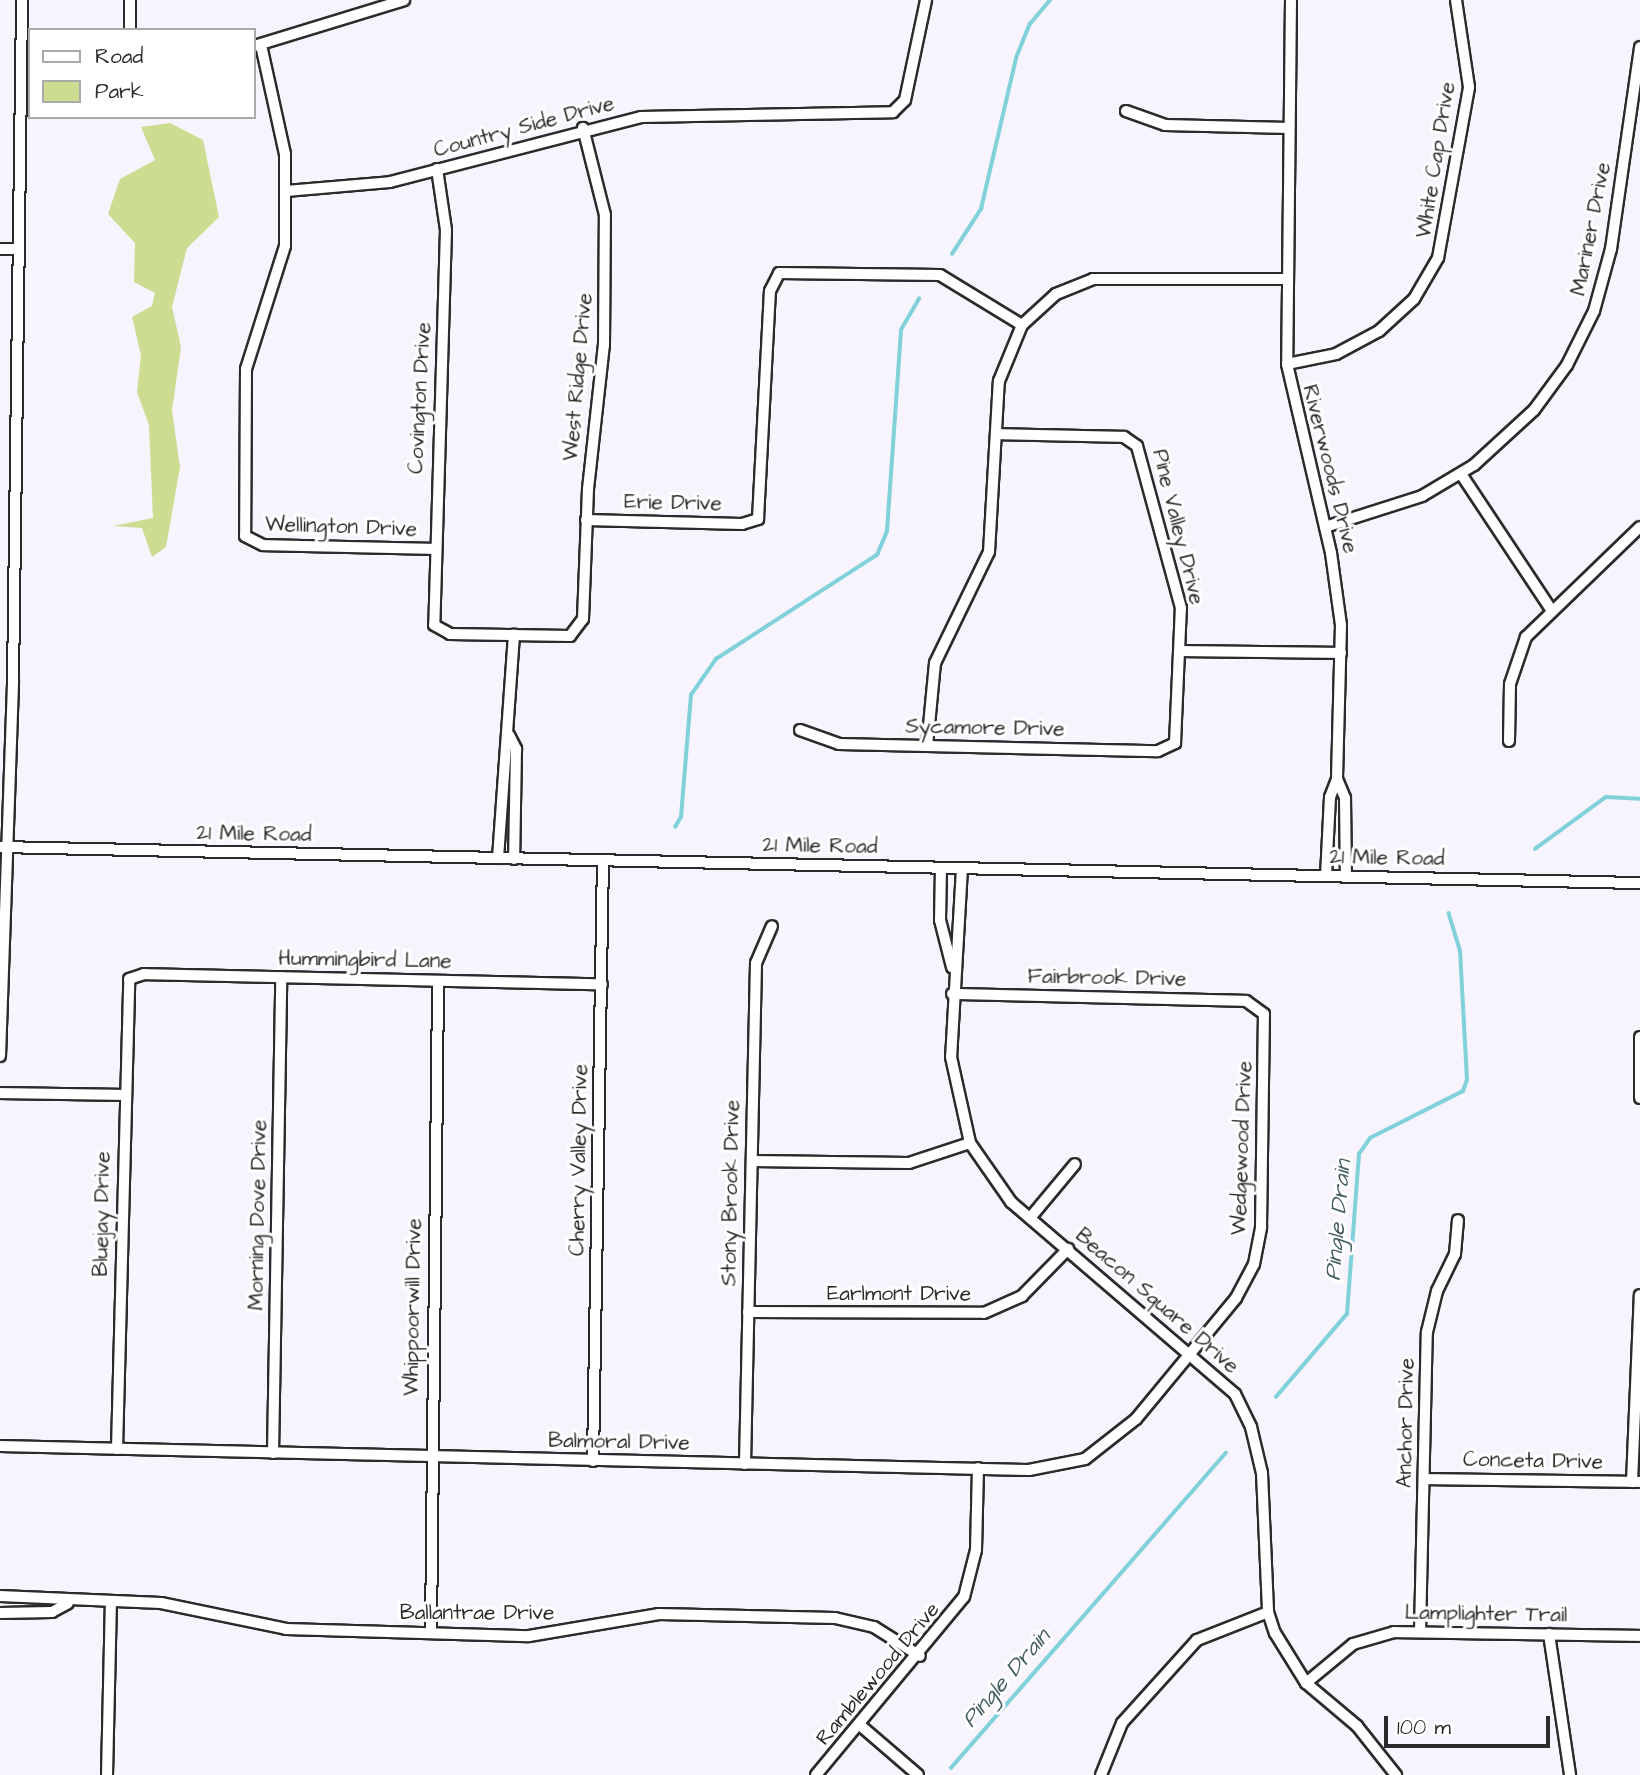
<!DOCTYPE html>
<html>
<head>
<meta charset="utf-8">
<style>
	body { margin:0 }
	#map { position:relative; width:1640px; height:1775px; overflow:hidden; background:#f7f4fe; font-family:"Architects Daughter",sans-serif }
	div>[style] { position:absolute }
	.green>* { inset:0; background:#ccdc90 }
	.stream>* { height:3.5px; margin:-1.75px; padding:0 1.75px; transform-origin:1.75px; border-radius:1.75px; background:#80d1d9 }
	.roads { filter:drop-shadow(2px 0 #2b2b2b) drop-shadow(-2px 0 #2b2b2b) drop-shadow(0 2px #2b2b2b) drop-shadow(0 -2px #2b2b2b) }
	.minor>* { height:10px; margin:-5px; padding:0 5px; transform-origin:5px; border-radius:5px; background:#fff }
	span { translate:-50% -50%; white-space:nowrap; text-align:center; line-height:1.15; -webkit-text-stroke:6px #fff; paint-order:stroke }
	.street-label { font-size:21px; color:#2b2b2b }
	.water-label { font-size:23px; color:#445d5f; font-style:italic }
	.legend { position:absolute; left:28px; top:28px; width:228px; height:91px; box-sizing:border-box; background:#fff; border:2px solid #aaa; margin:0; padding:9px 12px; list-style:none; font-size:21px; color:#2b2b2b }
	.legend li { display:flex; align-items:center; gap:14px; height:35px }
	.legend b { width:35px; border:2px solid #aaa }
	.scale { position:absolute; left:1384px; top:1716px; width:166px; height:32px; box-sizing:border-box; border:4px solid #2b2b2b; border-top:0; padding-left:9px; font-size:21px; line-height:24px; white-space:nowrap; color:#2b2b2b; -webkit-text-stroke:5px #fff; paint-order:stroke }
</style>
</head>
<body>
<div id="map">
	<div class="green">
		<div style="clip-path:polygon(170px 123px,203px 140px,219px 217px,187px 248px,172px 307px,181px 347px,172px 410px,180px 467px,166px 547px,152px 557px,142px 528px,113px 526px,153px 518px,149px 425px,137px 392px,141px 355px,132px 317px,152px 306px,155px 293px,134px 282px,135px 243px,108px 214px,120px 179px,155px 160px,141px 127px)"></div>
	</div>
	<div class="stream">
		<div style="left:952px;top:254px;width:54px;rotate:-57.2deg"></div>
		<div style="left:981px;top:209px;width:155px;rotate:-76.9deg"></div>
		<div style="left:1016px;top:58px;width:37px;rotate:-68deg"></div>
		<div style="left:1030px;top:24px;width:31px;rotate:-50deg"></div>
		<div style="left:675px;top:827px;width:12px;rotate:-59deg"></div>
		<div style="left:681px;top:817px;width:122px;rotate:-85.3deg"></div>
		<div style="left:691px;top:695px;width:44px;rotate:-55.2deg"></div>
		<div style="left:716px;top:659px;width:192px;rotate:-32.9deg"></div>
		<div style="left:877px;top:555px;width:26px;rotate:-67deg"></div>
		<div style="left:887px;top:531px;width:201px;rotate:-86deg"></div>
		<div style="left:901px;top:330px;width:36px;rotate:-60deg"></div>
		<div style="left:1535px;top:849px;width:88px;rotate:-36.2deg"></div>
		<div style="left:1606px;top:797px;width:34px;rotate:3deg"></div>
		<div style="left:1276px;top:1397px;width:109px;rotate:-49.5deg"></div>
		<div style="left:1347px;top:1314px;width:160px;rotate:-85.7deg"></div>
		<div style="left:1359px;top:1154px;width:19px;rotate:-55deg"></div>
		<div style="left:1370px;top:1138px;width:104px;rotate:-26.8deg"></div>
		<div style="left:1463px;top:1091px;width:12px;rotate:-70deg"></div>
		<div style="left:1467px;top:1080px;width:129px;rotate:-93.1deg"></div>
		<div style="left:1460px;top:951px;width:39px;rotate:-107deg"></div>
		<div style="left:951px;top:1768px;width:418px;rotate:-48.9deg"></div>
	</div>
	<div class="roads">
		<div class="minor">
			<div style="left:1291px;top:0;width:364px;rotate:90.6deg"></div>
			<div style="left:1287px;top:364px;width:194px;rotate:76.9deg"></div>
			<div style="left:1331px;top:553px;width:73px;rotate:82.1deg"></div>
			<div style="left:1341px;top:625px;width:154px;rotate:91.5deg"></div>
			<div style="left:1337px;top:779px;width:19px;rotate:111deg"></div>
			<div style="left:1330px;top:797px;width:79px;rotate:92.9deg"></div>
			<div style="left:130px;top:30px;width:30px;rotate:-90deg"></div>
			<div style="left:261px;top:45px;width:112px;rotate:77.6deg"></div>
			<div style="left:285px;top:154px;width:92px;rotate:90deg"></div>
			<div style="left:285px;top:246px;width:129px;rotate:107.6deg"></div>
			<div style="left:246px;top:369px;width:167px;rotate:90.3deg"></div>
			<div style="left:245px;top:536px;width:20px;rotate:27deg"></div>
			<div style="left:263px;top:545px;width:170px;rotate:1.3deg"></div>
			<div style="left:254px;top:46px;width:157px;rotate:-17deg"></div>
			<div style="left:1126px;top:111px;width:41px;rotate:19.7deg"></div>
			<div style="left:1165px;top:125px;width:124px;rotate:1.4deg"></div>
			<div style="left:437px;top:169px;width:62px;rotate:81.6deg"></div>
			<div style="left:446px;top:230px;width:395px;rotate:91.7deg"></div>
			<div style="left:434px;top:625px;width:18px;rotate:29deg"></div>
			<div style="left:450px;top:634px;width:120px;rotate:1deg"></div>
			<div style="left:570px;top:636px;width:21px;rotate:-53deg"></div>
			<div style="left:583px;top:619px;width:130px;rotate:-87.8deg"></div>
			<div style="left:588px;top:489px;width:145px;rotate:-83.7deg"></div>
			<div style="left:604px;top:345px;width:130px;rotate:-89.6deg"></div>
			<div style="left:605px;top:215px;width:90px;rotate:-104.2deg"></div>
			<div style="left:286px;top:191px;width:104px;rotate:-4.9deg"></div>
			<div style="left:390px;top:182px;width:259px;rotate:-14.5deg"></div>
			<div style="left:641px;top:117px;width:252px;rotate:-1.1deg"></div>
			<div style="left:893px;top:112px;width:17px;rotate:-45deg"></div>
			<div style="left:905px;top:100px;width:102px;rotate:-78.1deg"></div>
			<div style="left:0;top:249px;width:16px"></div>
			<div style="left:1287px;top:364px;width:50px;rotate:-11.5deg"></div>
			<div style="left:1336px;top:354px;width:49px;rotate:-28.1deg"></div>
			<div style="left:1379px;top:331px;width:47px;rotate:-42.4deg"></div>
			<div style="left:1414px;top:299px;width:48px;rotate:-59.7deg"></div>
			<div style="left:1438px;top:258px;width:174px;rotate:-79.7deg"></div>
			<div style="left:1469px;top:87px;width:88px;rotate:-98.5deg"></div>
			<div style="left:1461px;top:474px;width:161px;rotate:56.4deg"></div>
			<div style="left:586px;top:520px;width:156px;rotate:1.5deg"></div>
			<div style="left:742px;top:524px;width:17px;rotate:-17deg"></div>
			<div style="left:758px;top:519px;width:228px;rotate:-87deg"></div>
			<div style="left:770px;top:291px;width:20px;rotate:-63deg"></div>
			<div style="left:779px;top:273px;width:161px;rotate:0.7deg"></div>
			<div style="left:940px;top:275px;width:96px;rotate:31.4deg"></div>
			<div style="left:1325px;top:527px;width:102px;rotate:-17.7deg"></div>
			<div style="left:1422px;top:496px;width:61px;rotate:-30.8deg"></div>
			<div style="left:1474px;top:465px;width:81px;rotate:-42.5deg"></div>
			<div style="left:1534px;top:410px;width:56px;rotate:-53.7deg"></div>
			<div style="left:1567px;top:365px;width:60px;rotate:-63.4deg"></div>
			<div style="left:1594px;top:311px;width:64px;rotate:-74.7deg"></div>
			<div style="left:1611px;top:249px;width:204px;rotate:-81.8deg"></div>
			<div style="left:1183px;top:651px;width:158px;rotate:0.7deg"></div>
			<div style="left:800px;top:730px;width:41px;rotate:19.7deg"></div>
			<div style="left:839px;top:744px;width:319px;rotate:1.3deg"></div>
			<div style="left:1158px;top:751px;width:19px;rotate:-25deg"></div>
			<div style="left:1175px;top:743px;width:135px;rotate:-87.5deg"></div>
			<div style="left:1181px;top:608px;width:168px;rotate:-105.2deg"></div>
			<div style="left:1137px;top:446px;width:16px;rotate:-145deg"></div>
			<div style="left:1124px;top:437px;width:128px;rotate:-178.7deg"></div>
			<div style="left:509px;top:735px;width:16px;rotate:63deg"></div>
			<div style="left:516px;top:749px;width:110px;rotate:91deg"></div>
			<div style="left:1509px;top:741px;width:57px;rotate:-89deg"></div>
			<div style="left:1510px;top:684px;width:50px;rotate:-71.2deg"></div>
			<div style="left:1526px;top:637px;width:158px;rotate:-44deg"></div>
			<div style="left:927px;top:746px;width:83px;rotate:-84.5deg"></div>
			<div style="left:935px;top:663px;width:123px;rotate:-64.1deg"></div>
			<div style="left:989px;top:552px;width:171px;rotate:-86.7deg"></div>
			<div style="left:999px;top:381px;width:61px;rotate:-67.7deg"></div>
			<div style="left:1022px;top:325px;width:46px;rotate:-42.4deg"></div>
			<div style="left:1056px;top:294px;width:40px;rotate:-22deg"></div>
			<div style="left:1093px;top:279px;width:193px"></div>
			<div style="left:1337px;top:779px;width:21px;rotate:67deg"></div>
			<div style="left:1345px;top:798px;width:78px;rotate:89.3deg"></div>
			<div style="left:0;top:847px;width:1640px;rotate:1.26deg"></div>
			<div style="left:498px;top:858px;width:224px;rotate:-85.9deg"></div>
			<div style="left:941px;top:868px;width:52px;rotate:91.1deg"></div>
			<div style="left:940px;top:920px;width:49px;rotate:75.7deg"></div>
			<div style="left:962px;top:868px;width:189px;rotate:93.3deg"></div>
			<div style="left:951px;top:1057px;width:88px;rotate:77.5deg"></div>
			<div style="left:970px;top:1143px;width:72px;rotate:55.2deg"></div>
			<div style="left:1011px;top:1202px;width:295px;rotate:40.6deg"></div>
			<div style="left:1235px;top:1394px;width:37px;rotate:64deg"></div>
			<div style="left:1251px;top:1427px;width:47px;rotate:76.6deg"></div>
			<div style="left:1262px;top:1473px;width:139px;rotate:87.5deg"></div>
			<div style="left:1268px;top:1612px;width:22px;rotate:72deg"></div>
			<div style="left:1275px;top:1633px;width:59px;rotate:58.2deg"></div>
			<div style="left:1306px;top:1683px;width:67px;rotate:40.1deg"></div>
			<div style="left:1357px;top:1726px;width:63px;rotate:51.5deg"></div>
			<div style="left:1640px;top:1037px;width:61px;rotate:90deg"></div>
			<div style="left:0;top:1056px;width:374px;rotate:-88deg"></div>
			<div style="left:13px;top:682px;width:682px;rotate:-89.24deg"></div>
			<div style="left:0;top:1093px;width:123px;rotate:0.9deg"></div>
			<div style="left:752px;top:1161px;width:157px;rotate:0.7deg"></div>
			<div style="left:909px;top:1163px;width:64px;rotate:-18.2deg"></div>
			<div style="left:1030px;top:1218px;width:70px;rotate:-50.2deg"></div>
			<div style="left:748px;top:1312px;width:236px;rotate:0.2deg"></div>
			<div style="left:984px;top:1313px;width:42px;rotate:-24.1deg"></div>
			<div style="left:1022px;top:1296px;width:66px;rotate:-45.6deg"></div>
			<div style="left:0;top:1446px;width:1029px;rotate:1.34deg"></div>
			<div style="left:1029px;top:1470px;width:57px;rotate:-11.1deg"></div>
			<div style="left:1085px;top:1459px;width:65px;rotate:-38.1deg"></div>
			<div style="left:1136px;top:1419px;width:157px;rotate:-50.4deg"></div>
			<div style="left:1236px;top:1298px;width:38px;rotate:-62deg"></div>
			<div style="left:1254px;top:1264px;width:38px;rotate:-79deg"></div>
			<div style="left:1261px;top:1227px;width:213px;rotate:-89.2deg"></div>
			<div style="left:1264px;top:1014px;width:22px;rotate:-144deg"></div>
			<div style="left:1246px;top:1001px;width:294px;rotate:-178.6deg"></div>
			<div style="left:117px;top:1449px;width:470px;rotate:-88.5deg"></div>
			<div style="left:129px;top:979px;width:16px;rotate:-18deg"></div>
			<div style="left:144px;top:974px;width:458px;rotate:1.3deg"></div>
			<div style="left:273px;top:1453px;width:476px;rotate:-89deg"></div>
			<div style="left:593px;top:1461px;width:600px;rotate:-89.05deg"></div>
			<div style="left:745px;top:1464px;width:501px;rotate:-88.74deg"></div>
			<div style="left:756px;top:963px;width:40px;rotate:-66.6deg"></div>
			<div style="left:1425px;top:1479px;width:215px;rotate:0.8deg"></div>
			<div style="left:1632px;top:1482px;width:187px;rotate:-87.6deg"></div>
			<div style="left:0;top:1596px;width:161px;rotate:2.5deg"></div>
			<div style="left:161px;top:1603px;width:128px;rotate:11.7deg"></div>
			<div style="left:286px;top:1629px;width:243px;rotate:1.7deg"></div>
			<div style="left:529px;top:1636px;width:132px;rotate:-9.6deg"></div>
			<div style="left:659px;top:1614px;width:176px;rotate:1.3deg"></div>
			<div style="left:835px;top:1618px;width:40px;rotate:13deg"></div>
			<div style="left:874px;top:1627px;width:54px;rotate:32.2deg"></div>
			<div style="left:0;top:1613px;width:52px;rotate:-1.1deg"></div>
			<div style="left:52px;top:1612px;width:18px;rotate:-29deg"></div>
			<div style="left:1420px;top:1632px;width:300px;rotate:-88.7deg"></div>
			<div style="left:1427px;top:1332px;width:42px;rotate:-76.3deg"></div>
			<div style="left:1437px;top:1291px;width:41px;rotate:-64.1deg"></div>
			<div style="left:1455px;top:1254px;width:34px;rotate:-85deg"></div>
			<div style="left:431px;top:1633px;width:652px;rotate:-89.38deg"></div>
			<div style="left:1549px;top:1634px;width:143px;rotate:81.5deg"></div>
			<div style="left:1306px;top:1683px;width:61px;rotate:-39.7deg"></div>
			<div style="left:1353px;top:1644px;width:43px;rotate:-16.3deg"></div>
			<div style="left:1394px;top:1632px;width:246px;rotate:0.9deg"></div>
			<div style="left:861px;top:1726px;width:75px;rotate:40.7deg"></div>
			<div style="left:107px;top:1775px;width:174px;rotate:-88.7deg"></div>
			<div style="left:816px;top:1775px;width:231px;rotate:-50.3deg"></div>
			<div style="left:964px;top:1597px;width:49px;rotate:-75.7deg"></div>
			<div style="left:976px;top:1550px;width:82px;rotate:-88.6deg"></div>
			<div style="left:1101px;top:1775px;width:56px;rotate:-68deg"></div>
			<div style="left:1122px;top:1723px;width:112px;rotate:-47.9deg"></div>
			<div style="left:1197px;top:1640px;width:76px;rotate:-21.5deg"></div>
		</div>
	</div>
	<div class="street-label">
		<span style="left:524px;top:127px;rotate:-15deg">Country Side Drive</span>
		<span style="left:1436px;top:160px;rotate:-81deg">White Cap Drive</span>
		<span style="left:1591px;top:229px;rotate:-79deg">Mariner Drive</span>
		<span style="left:578px;top:377px;rotate:-85deg">West Ridge Drive</span>
		<span style="left:420px;top:398px;rotate:-87deg">Covington Drive</span>
		<span style="left:1330px;top:469px;rotate:76deg">Riverwoods Drive</span>
		<span style="left:673px;top:503px;rotate:1deg">Erie Drive</span>
		<span style="left:341px;top:527px;rotate:2deg">Wellington Drive</span>
		<span style="left:1178px;top:527px;rotate:76deg">Pine Valley Drive</span>
		<span style="left:985px;top:728px;rotate:1deg">Sycamore Drive</span>
		<span style="left:254px;top:834px;rotate:1deg">21 Mile Road</span>
		<span style="left:820px;top:846px;rotate:1deg">21 Mile Road</span>
		<span style="left:1387px;top:858px;rotate:1deg">21 Mile Road</span>
		<span style="left:365px;top:960px;rotate:1deg">Hummingbird Lane</span>
		<span style="left:1107px;top:978px;rotate:1deg">Fairbrook Drive</span>
		<span style="left:1242px;top:1148px;rotate:-88deg">Wedgewood Drive</span>
		<span style="left:579px;top:1160px;rotate:-89deg">Cherry Valley Drive</span>
		<span style="left:731px;top:1193px;rotate:-89deg">Stony Brook Drive</span>
		<span style="left:102px;top:1214px;rotate:-89deg">Bluejay Drive</span>
		<span style="left:258px;top:1215px;rotate:-89deg">Morning Dove Drive</span>
		<span style="left:899px;top:1294px">Earlmont Drive</span>
		<span style="left:1157px;top:1301px;rotate:41deg">Beacon Square Drive</span>
		<span style="left:413px;top:1307px;rotate:-89deg">Whippoorwill Drive</span>
		<span style="left:1406px;top:1423px;rotate:-89deg">Anchor Drive</span>
		<span style="left:619px;top:1442px;rotate:1deg">Balmoral Drive</span>
		<span style="left:1533px;top:1461px;rotate:1deg">Conceta Drive</span>
		<span style="left:477px;top:1613px">Ballantrae Drive</span>
		<span style="left:1486px;top:1614px;rotate:1deg">Lamplighter Trail</span>
		<span style="left:878px;top:1674px;rotate:-50deg">Ramblewood Drive</span>
	</div>
	<div class="water-label">
		<span style="left:1338px;top:1220px;rotate:-85deg">Pingle Drain</span>
		<span style="left:1006px;top:1678px;rotate:-49deg">Pingle Drain</span>
	</div>
	<ul class="legend">
	<li><b style="height:9px;background:#fff"></b>Road</li>
	<li><b style="height:19px;background:#ccdc90"></b>Park</li>
	</ul>
	<div class="scale">100 m</div>
</div>
</body>
</html>
